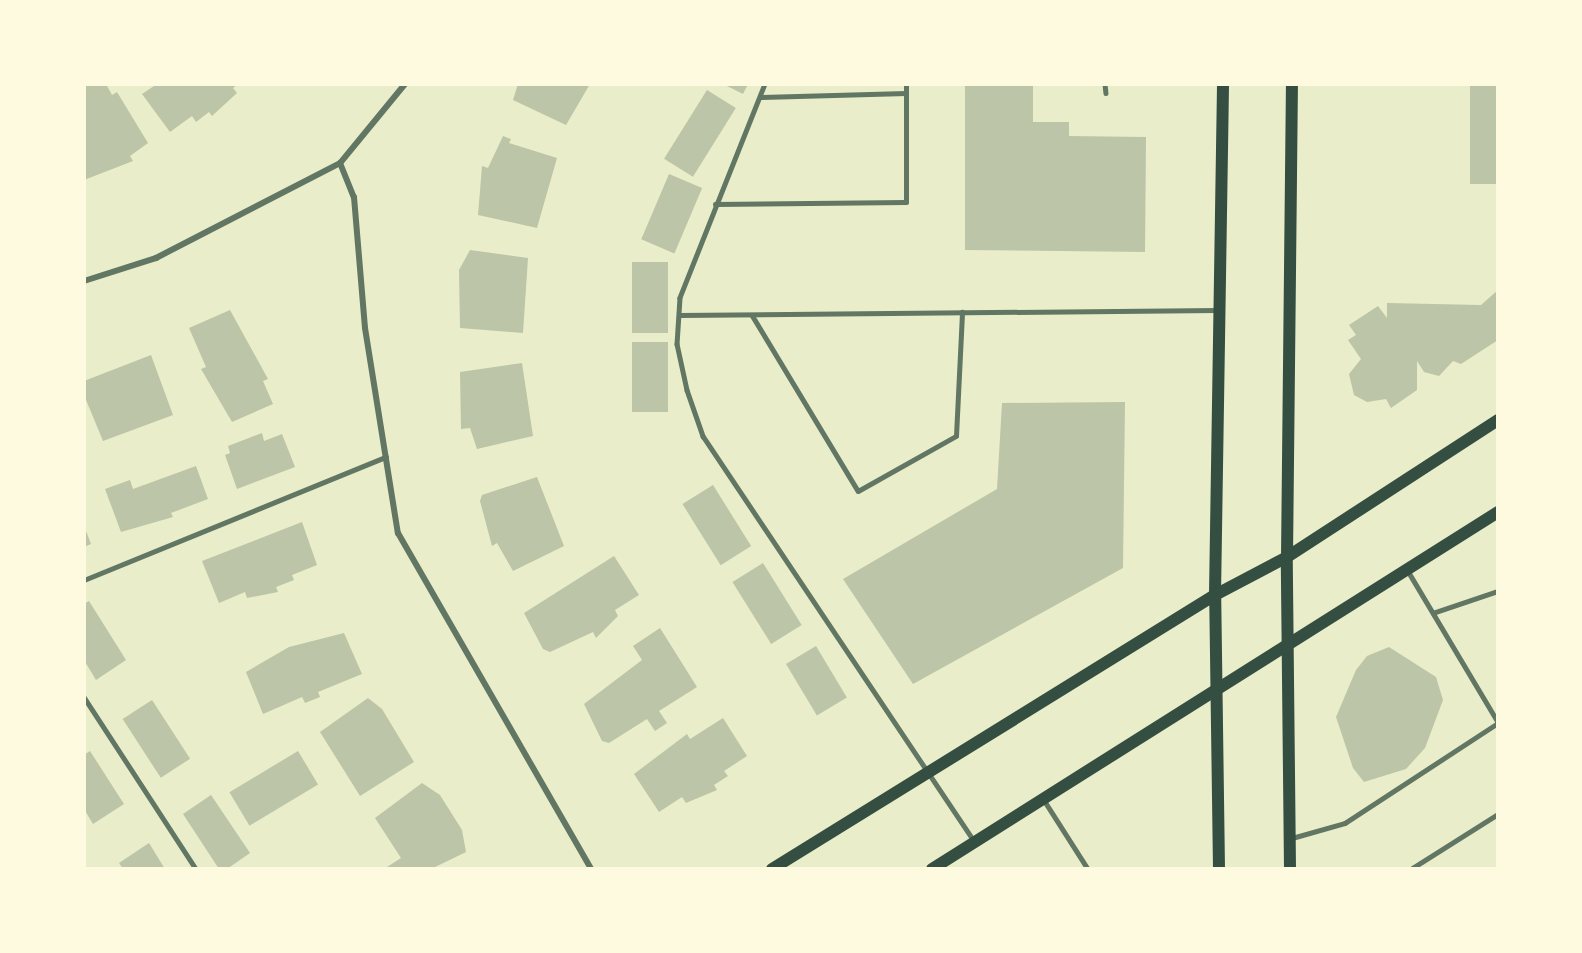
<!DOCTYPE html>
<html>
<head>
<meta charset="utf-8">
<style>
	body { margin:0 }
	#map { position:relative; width:1582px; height:953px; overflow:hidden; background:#e9edc9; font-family:"Playfair Display",serif }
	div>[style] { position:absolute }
	.building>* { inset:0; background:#bcc5a7; transform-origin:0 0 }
	.service>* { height:4.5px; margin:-2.25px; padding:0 2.25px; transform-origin:2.25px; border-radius:2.25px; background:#617663 }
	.minor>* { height:6px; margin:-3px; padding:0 3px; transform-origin:3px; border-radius:3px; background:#617663 }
	.secondary>* { height:12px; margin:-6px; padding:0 6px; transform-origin:6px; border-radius:6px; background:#344e41 }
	span { translate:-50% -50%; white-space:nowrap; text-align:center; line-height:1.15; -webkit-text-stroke:6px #fefae0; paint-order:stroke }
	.frame { position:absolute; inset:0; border:86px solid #fefae0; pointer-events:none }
</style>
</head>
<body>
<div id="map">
	<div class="building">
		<div style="clip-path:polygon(90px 84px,106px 84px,112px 95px,117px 92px,148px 143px,130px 156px,133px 161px,84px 180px,84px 87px)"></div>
		<div style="clip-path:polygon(157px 84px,238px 84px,233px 88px,237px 93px,212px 116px,209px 112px,196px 122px,192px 116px,170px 132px,142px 94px)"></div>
		<div style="clip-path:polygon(518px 84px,590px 84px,566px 125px,513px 100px)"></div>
		<div style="clip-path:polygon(723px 84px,748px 84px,743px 94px)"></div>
		<div style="clip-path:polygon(965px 84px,1033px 84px,1033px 122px,1069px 122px,1069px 136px,1146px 137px,1145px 252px,965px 250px)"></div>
		<div style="left:1470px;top:84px;width:28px;height:100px"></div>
		<div style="left:707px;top:90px;width:34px;height:81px;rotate:32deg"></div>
		<div style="clip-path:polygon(503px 136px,511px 139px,509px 143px,557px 158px,537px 228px,478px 215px,482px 166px,488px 168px)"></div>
		<div style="left:669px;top:174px;width:36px;height:71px;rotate:23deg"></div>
		<div style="clip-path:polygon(470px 250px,528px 258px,523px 333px,460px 328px,459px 270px)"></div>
		<div style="left:632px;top:262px;width:36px;height:71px"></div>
		<div style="clip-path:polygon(1498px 290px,1498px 340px,1461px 364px,1453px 361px,1439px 376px,1424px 372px,1417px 361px,1417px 390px,1391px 408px,1386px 399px,1367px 402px,1354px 395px,1349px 374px,1361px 359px,1348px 340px,1356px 335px,1349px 325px,1378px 306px,1387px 318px,1387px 303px,1481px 305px)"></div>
		<div style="clip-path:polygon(230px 310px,268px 379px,263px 381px,273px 404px,232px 422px,201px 369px,206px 367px,189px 328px)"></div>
		<div style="left:632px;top:342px;width:36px;height:70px"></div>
		<div style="clip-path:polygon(151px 355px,173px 415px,103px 441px,84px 395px,84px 381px)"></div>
		<div style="clip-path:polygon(522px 363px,533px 436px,477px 449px,470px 428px,461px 429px,460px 372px)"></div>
		<div style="clip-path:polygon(1125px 402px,1123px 568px,913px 684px,843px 579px,997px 489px,1002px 403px)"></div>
		<div style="clip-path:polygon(262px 433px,264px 441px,282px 434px,295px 467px,237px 489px,225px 455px,230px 453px,228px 446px)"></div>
		<div style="clip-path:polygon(196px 466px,208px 499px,171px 513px,173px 517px,121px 532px,105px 489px,130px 480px,133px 489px)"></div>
		<div style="clip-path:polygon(537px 477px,564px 546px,513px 571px,497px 543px,492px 546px,480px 501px,482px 495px)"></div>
		<div style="left:713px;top:485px;width:72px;height:36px;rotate:58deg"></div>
		<div style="clip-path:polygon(302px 522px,317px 565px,292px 575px,294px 580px,276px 587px,278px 592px,247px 598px,245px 592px,219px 603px,202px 561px)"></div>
		<div style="clip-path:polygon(84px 526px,91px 544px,84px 547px)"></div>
		<div style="clip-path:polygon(614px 556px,639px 595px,615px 610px,618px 616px,596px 638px,593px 632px,550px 652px,543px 649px,524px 613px)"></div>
		<div style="left:763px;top:563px;width:73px;height:36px;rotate:58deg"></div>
		<div style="clip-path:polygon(89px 601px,126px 660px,96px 680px,84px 660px,84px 604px)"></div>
		<div style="clip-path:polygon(660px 628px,697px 687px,659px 711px,667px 723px,655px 731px,647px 719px,609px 743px,602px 741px,584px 704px,642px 660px,633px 646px)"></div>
		<div style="clip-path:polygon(344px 633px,362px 674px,318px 692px,320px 697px,305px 703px,302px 697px,263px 714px,246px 672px,289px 647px)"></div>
		<div style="left:816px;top:646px;width:60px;height:35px;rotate:59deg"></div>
		<div style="clip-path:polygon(1389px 647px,1436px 677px,1443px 700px,1425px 748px,1406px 769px,1364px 782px,1353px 768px,1336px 717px,1356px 670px,1367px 656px)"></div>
		<div style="clip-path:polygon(368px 698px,382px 709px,414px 762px,360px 796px,320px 732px)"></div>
		<div style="left:152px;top:700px;width:70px;height:35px;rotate:57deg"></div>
		<div style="clip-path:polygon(723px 718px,747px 756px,724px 771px,728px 776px,714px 785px,717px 790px,686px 803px,682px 797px,659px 812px,634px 774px,687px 734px,690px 739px)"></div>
		<div style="clip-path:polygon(90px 751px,124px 804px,93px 824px,84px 809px,84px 755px)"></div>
		<div style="left:298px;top:751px;width:39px;height:80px;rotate:59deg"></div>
		<div style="clip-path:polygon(422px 783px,440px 795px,462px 830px,466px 852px,431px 869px,384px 869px,401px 858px,375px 818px)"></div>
		<div style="clip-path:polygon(211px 795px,250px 853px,227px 869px,219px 869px,183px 814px)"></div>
		<div style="clip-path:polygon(149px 843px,165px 869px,123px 869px,119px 863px)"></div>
	</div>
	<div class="service">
		<div style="left:765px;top:84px;width:230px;rotate:111.7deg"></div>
		<div style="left:680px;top:298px;width:46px;rotate:93.7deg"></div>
		<div style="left:677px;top:344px;width:47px;rotate:77.7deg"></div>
		<div style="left:687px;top:390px;width:49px;rotate:70.8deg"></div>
		<div style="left:703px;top:436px;width:489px;rotate:56.2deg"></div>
		<div style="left:1105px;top:84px;width:9px;rotate:84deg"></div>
		<div style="left:760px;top:97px;width:146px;rotate:-1.6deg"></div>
		<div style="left:715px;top:204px;width:191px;rotate:-0.6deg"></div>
		<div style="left:906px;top:202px;width:118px;rotate:-90deg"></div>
		<div style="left:679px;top:315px;width:538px;rotate:-0.53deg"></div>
		<div style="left:752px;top:315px;width:205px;rotate:58.9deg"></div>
		<div style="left:858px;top:491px;width:112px;rotate:-29.3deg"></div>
		<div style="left:956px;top:436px;width:124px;rotate:-87.2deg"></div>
		<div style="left:1408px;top:571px;width:176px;rotate:59.2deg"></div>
		<div style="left:84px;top:580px;width:326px;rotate:-22.2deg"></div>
		<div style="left:1433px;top:613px;width:69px;rotate:-18.7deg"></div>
		<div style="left:84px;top:697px;width:205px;rotate:56.9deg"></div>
		<div style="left:1044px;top:800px;width:82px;rotate:57.5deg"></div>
		<div style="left:1292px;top:838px;width:55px;rotate:-15.8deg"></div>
		<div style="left:1345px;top:823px;width:183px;rotate:-33.2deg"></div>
		<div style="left:1411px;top:869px;width:103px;rotate:-32.3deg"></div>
	</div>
	<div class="minor">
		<div style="left:405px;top:84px;width:102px;rotate:129.4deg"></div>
		<div style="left:340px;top:163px;width:37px;rotate:68deg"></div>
		<div style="left:354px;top:197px;width:131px;rotate:85.2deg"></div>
		<div style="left:365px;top:328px;width:208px;rotate:80.9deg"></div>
		<div style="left:398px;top:533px;width:387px;rotate:60.1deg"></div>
		<div style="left:84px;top:281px;width:76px;rotate:-17.7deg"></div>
		<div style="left:156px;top:258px;width:207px;rotate:-27.3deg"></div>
	</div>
	<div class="secondary">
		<div style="left:772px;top:869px;width:521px;rotate:-31.74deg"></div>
		<div style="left:1215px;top:595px;width:81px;rotate:-27.8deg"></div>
		<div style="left:1287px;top:557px;width:252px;rotate:-33deg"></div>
		<div style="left:932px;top:869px;width:669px;rotate:-32.24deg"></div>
		<div style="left:1219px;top:869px;width:274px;rotate:-90.8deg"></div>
		<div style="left:1215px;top:595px;width:511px;rotate:-89.1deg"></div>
		<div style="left:1290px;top:869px;width:312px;rotate:-90.6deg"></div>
		<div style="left:1287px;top:557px;width:473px;rotate:-89.4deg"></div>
	</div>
	<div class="frame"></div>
</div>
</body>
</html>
